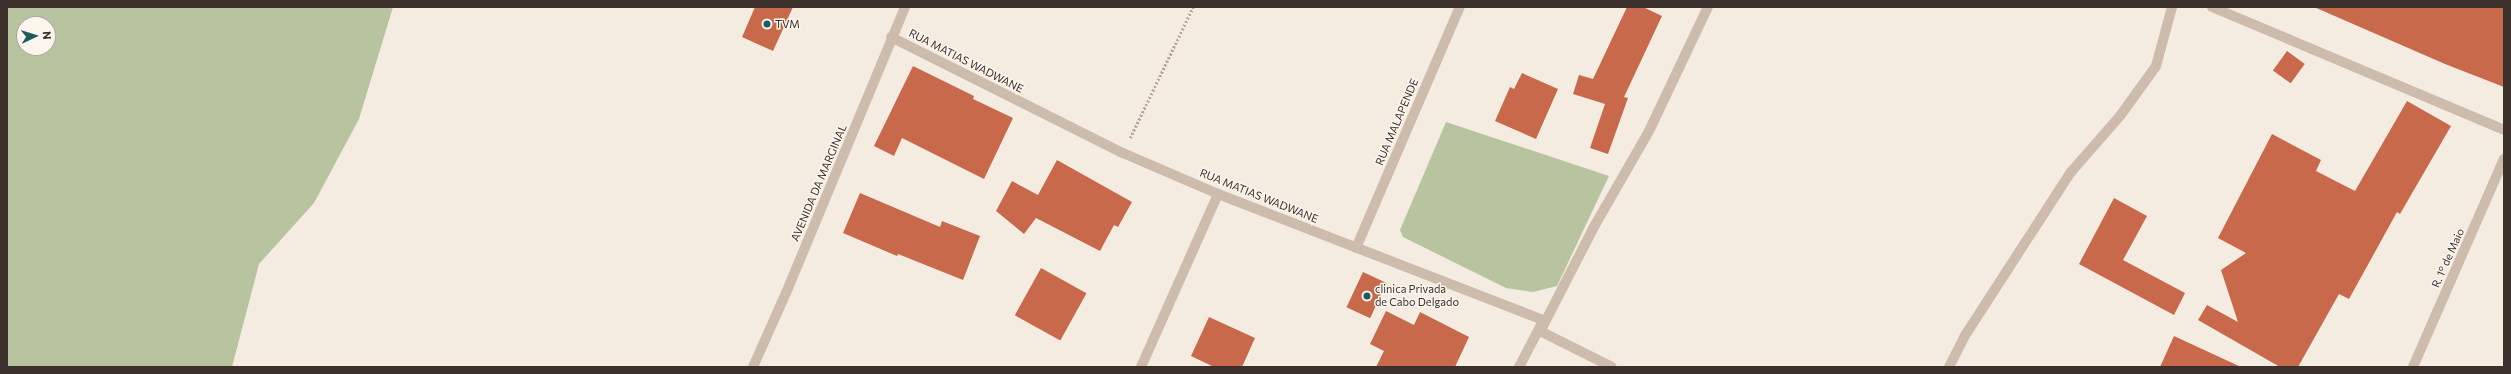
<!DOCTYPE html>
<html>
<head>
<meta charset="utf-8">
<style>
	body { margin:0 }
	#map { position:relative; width:2511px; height:374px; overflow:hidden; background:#f4ebe1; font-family:Commissioner,sans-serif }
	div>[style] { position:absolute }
	.green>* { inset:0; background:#b8c4a0 }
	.building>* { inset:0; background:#c8694b; transform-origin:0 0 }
	.path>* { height:2.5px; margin-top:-1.25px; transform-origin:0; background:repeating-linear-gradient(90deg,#b9a596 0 2px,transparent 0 4px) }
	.street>* { height:10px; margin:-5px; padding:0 5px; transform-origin:5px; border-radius:5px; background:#cdbbac }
	.dots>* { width:11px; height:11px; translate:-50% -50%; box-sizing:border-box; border:2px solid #fbf5ee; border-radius:50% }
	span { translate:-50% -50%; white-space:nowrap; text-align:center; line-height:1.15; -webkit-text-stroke:3px #fbf5ee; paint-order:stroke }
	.poi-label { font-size:11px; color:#3b302b }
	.left { translate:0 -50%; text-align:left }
	.street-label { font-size:11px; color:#3b302b }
	.frame { position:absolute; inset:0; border:8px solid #3b302b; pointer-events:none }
	.north { position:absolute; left:16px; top:16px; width:40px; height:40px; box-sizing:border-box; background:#fbf5ee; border:1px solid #aea6a0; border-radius:50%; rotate:86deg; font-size:11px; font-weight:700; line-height:16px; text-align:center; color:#3b302b }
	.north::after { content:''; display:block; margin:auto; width:14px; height:18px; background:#1f5a5e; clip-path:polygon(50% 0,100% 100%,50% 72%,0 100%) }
</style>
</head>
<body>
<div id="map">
	<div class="green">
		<div style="clip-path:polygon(evenodd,7px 7px,393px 7px,359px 119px,314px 203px,259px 264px,232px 367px,7px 367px,7px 7px,24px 24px,48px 24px,48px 48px,24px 48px,24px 24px)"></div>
		<div style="clip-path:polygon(1446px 122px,1609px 176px,1557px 286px,1533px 292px,1506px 288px,1403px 237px,1400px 230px)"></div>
	</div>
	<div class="building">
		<div style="clip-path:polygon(755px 7px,793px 7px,773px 51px,742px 37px)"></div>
		<div style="clip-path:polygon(1627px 7px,1643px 7px,1662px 16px,1624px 97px,1628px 98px,1608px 154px,1590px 148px,1605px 104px,1573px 94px,1579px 75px,1593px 79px)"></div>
		<div style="clip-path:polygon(2314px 7px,2504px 7px,2504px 87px,2445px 64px)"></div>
		<div style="left:2287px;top:51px;width:22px;height:24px;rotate:36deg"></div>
		<div style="clip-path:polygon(913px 66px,974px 96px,973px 99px,1013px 118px,984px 179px,902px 138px,894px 156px,874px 146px)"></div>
		<div style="clip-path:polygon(1522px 73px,1558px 89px,1536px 139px,1495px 121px,1510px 87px,1514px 89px)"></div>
		<div style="clip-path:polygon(2407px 101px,2451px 126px,2400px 214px,2397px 212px,2349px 299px,2339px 294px,2298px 367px,2280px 367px,2198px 320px,2207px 305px,2238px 322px,2221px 270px,2246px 253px,2218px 238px,2272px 134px,2321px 160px,2316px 171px,2355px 191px)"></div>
		<div style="clip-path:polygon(1057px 160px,1132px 202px,1118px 227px,1114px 225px,1100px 251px,1036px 218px,1024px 234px,996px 211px,1012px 181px,1038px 195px)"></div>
		<div style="clip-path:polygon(860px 193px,940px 227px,942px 221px,980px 236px,963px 280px,898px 254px,897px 256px,843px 233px)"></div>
		<div style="clip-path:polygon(2114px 198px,2147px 216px,2123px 260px,2185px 293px,2174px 315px,2079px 264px)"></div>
		<div style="left:1041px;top:268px;width:52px;height:54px;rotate:29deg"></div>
		<div style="left:1363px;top:272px;width:26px;height:39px;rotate:25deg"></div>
		<div style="clip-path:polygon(1386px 311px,1414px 325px,1420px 312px,1469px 337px,1455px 367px,1376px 367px,1384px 351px,1370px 344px)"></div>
		<div style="clip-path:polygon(1209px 317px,1255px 338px,1242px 367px,1214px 367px,1191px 356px)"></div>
		<div style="clip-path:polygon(2174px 336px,2241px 367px,2160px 367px)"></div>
	</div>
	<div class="path">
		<div style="left:1130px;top:138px;width:145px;rotate:-64.3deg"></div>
	</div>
	<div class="street">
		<div style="left:2212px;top:7px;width:317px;rotate:22.8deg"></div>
		<div style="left:891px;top:37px;width:259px;rotate:26.6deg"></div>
		<div style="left:1123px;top:153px;width:103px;rotate:23.3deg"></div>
		<div style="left:1218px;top:194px;width:349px;rotate:21.2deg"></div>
		<div style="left:1543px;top:320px;width:11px;rotate:105deg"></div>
		<div style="left:1540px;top:331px;width:80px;rotate:26.6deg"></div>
		<div style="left:1356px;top:248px;width:262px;rotate:-66.7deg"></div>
		<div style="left:1543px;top:326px;width:114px;rotate:-62.8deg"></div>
		<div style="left:1595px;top:225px;width:108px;rotate:-60.1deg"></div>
		<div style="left:1649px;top:131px;width:137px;rotate:-64.6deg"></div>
		<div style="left:753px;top:367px;width:81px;rotate:-66deg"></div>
		<div style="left:786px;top:293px;width:310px;rotate:-67.4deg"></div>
		<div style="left:1141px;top:367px;width:189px;rotate:-66deg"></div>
		<div style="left:1519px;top:367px;width:47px;rotate:-62.4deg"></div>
		<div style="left:1949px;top:367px;width:37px;rotate:-63deg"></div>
		<div style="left:1966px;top:334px;width:193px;rotate:-57.1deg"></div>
		<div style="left:2071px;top:172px;width:74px;rotate:-48.8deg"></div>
		<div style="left:2120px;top:116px;width:62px;rotate:-54.2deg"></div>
		<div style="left:2156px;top:66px;width:61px;rotate:-74.8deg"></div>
		<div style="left:2413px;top:367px;width:227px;rotate:-66.4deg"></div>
	</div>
	<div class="dots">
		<div style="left:767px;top:24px;background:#1f5a5e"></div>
		<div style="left:1367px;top:296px;background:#1f5a5e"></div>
	</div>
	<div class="poi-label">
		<span class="left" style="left:775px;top:24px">TVM</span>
		<span class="left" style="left:1375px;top:296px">clinica Privada<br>de Cabo Delgado</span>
	</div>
	<div class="street-label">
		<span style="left:966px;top:61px;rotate:27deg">RUA MATIAS WADWANE</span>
		<span style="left:1397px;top:122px;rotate:-67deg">RUA MALAPENDE</span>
		<span style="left:819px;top:183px;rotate:-67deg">AVENIDA DA MARGINAL</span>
		<span style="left:1259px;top:196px;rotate:22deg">RUA MATIAS WADWANE</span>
		<span style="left:2448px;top:258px;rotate:-66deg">R. 1º de Maio</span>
	</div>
	<div class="frame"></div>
	<div class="north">N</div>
</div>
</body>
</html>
